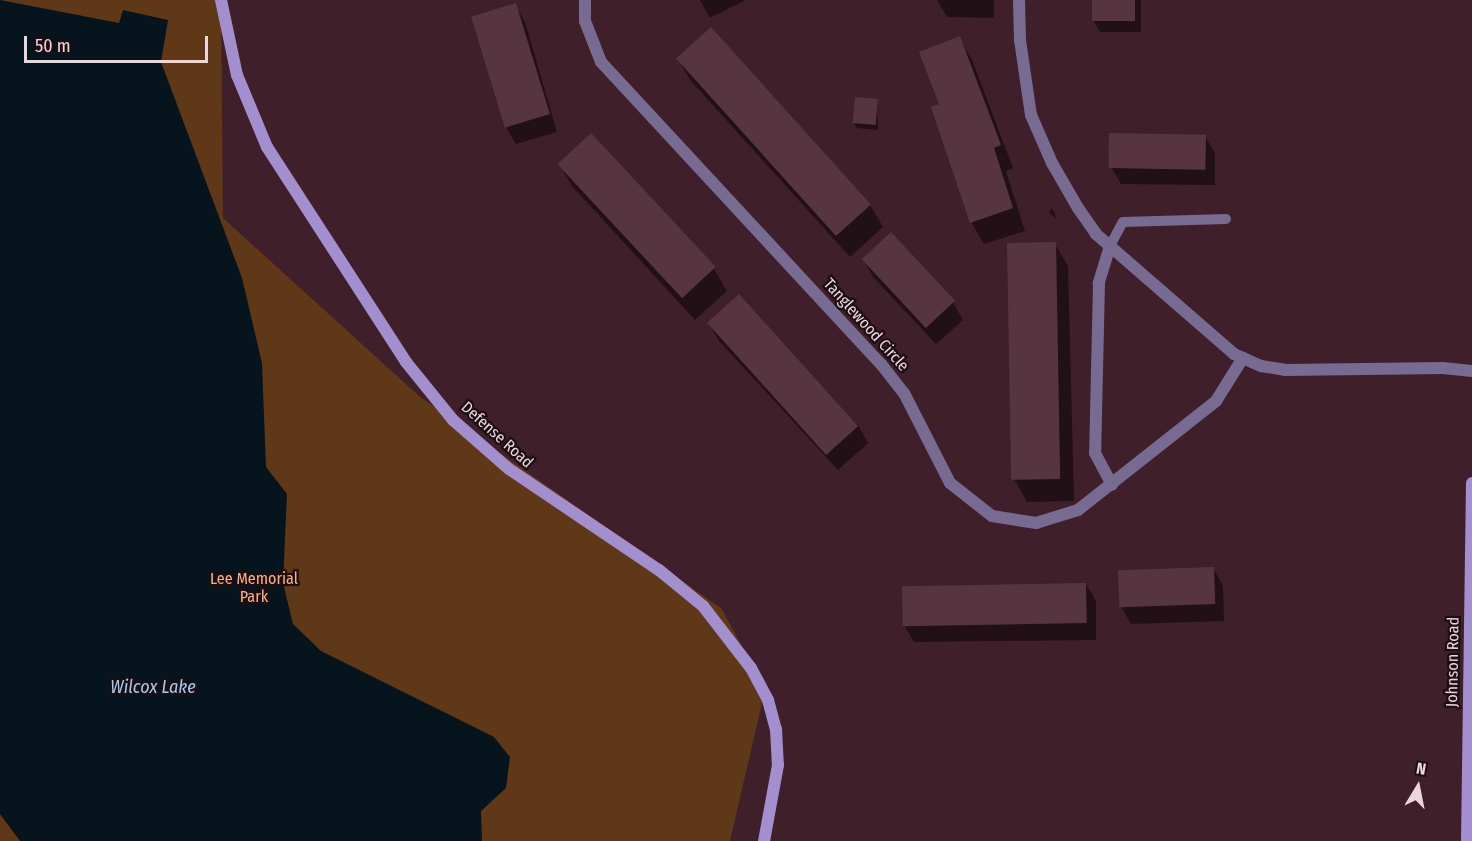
<!DOCTYPE html>
<html>
<head>
<meta charset="utf-8">
<style>
	body { margin:0 }
	#map { position:relative; width:1472px; height:841px; overflow:hidden; background:#3f1f2a; font-family:"Fira Sans Condensed",sans-serif }
	div>[style] { position:absolute }
	.green>* { inset:0; background:#5f3817 }
	.water>* { inset:0; background:#06141d }
	.shadow>* { inset:0; background:#0007 }
	.building>* { inset:0; background:#573540; transform-origin:0 0 }
	.lane>* { height:10px; margin:-5px; padding:0 5px; transform-origin:5px; border-radius:5px; background:#776b92 }
	.street>* { height:12px; margin:-6px; padding:0 6px; transform-origin:6px; border-radius:6px; background:#776b92 }
	.secondary>* { height:12px; margin:-6px; padding:0 6px; transform-origin:6px; border-radius:6px; background:#a38fce }
	span { translate:-50% -50%; white-space:nowrap; text-align:center; line-height:1.15; -webkit-text-stroke:4.5px #1d0e13; paint-order:stroke }
	.street-label { font-size:16px; color:#ecd6dc }
	.park-label { font-size:16px; color:#f5b583 }
	.water-label { font-size:18px; color:#a0cfef; font-style:italic }
	.north { position:absolute; left:1388px; top:757px; width:60px; height:60px; -webkit-text-stroke:4px #1d0e13; paint-order:stroke; rotate:10deg; font-size:16px; font-weight:700; line-height:24px; text-align:center; color:#ecd6dc }
	.north::after { content:''; display:block; margin:auto; width:21px; height:27px; background:#ecd6dc; clip-path:polygon(50% 0,100% 100%,50% 72%,0 100%) }
	.scale { position:absolute; left:24px; top:36px; width:184px; height:27px; box-sizing:border-box; border:3px solid #ecd6dc; border-top:0; padding-left:8px; font-size:18px; line-height:21px; white-space:nowrap; color:#ecd6dc; -webkit-text-stroke:4px #1d0e13; paint-order:stroke }
</style>
</head>
<body>
<div id="map">
	<div class="green">
		<div style="clip-path:polygon(0 0,221px 0,223px 218px,419px 396px,722px 609px,765px 690px,730px 841px,0 841px)"></div>
	</div>
	<div class="water">
		<div style="clip-path:polygon(0 0,119px 23px,123px 10px,168px 20px,161px 62px,242px 278px,262px 363px,266px 467px,287px 494px,283px 583px,293px 624px,321px 651px,494px 737px,510px 757px,506px 788px,481px 811px,482px 841px,20px 841px,0 814px)"></div>
	</div>
	<div class="shadow">
		<div style="clip-path:polygon(700px 0,746px 0,710px 18px)"></div>
		<div style="clip-path:polygon(937px 0,994px 0,994px 18px,947px 17px)"></div>
		<div style="clip-path:polygon(1093px 0,1141px 0,1141px 32px,1100px 32px,1093px 20px)"></div>
		<div style="clip-path:polygon(515px 5px,525px 22px,557px 132px,516px 144px,506px 127px)"></div>
		<div style="clip-path:polygon(959px 38px,972px 60px,1013px 168px,1006px 171px,1025px 231px,984px 244px,971px 222px,940px 105px)"></div>
		<div style="clip-path:polygon(678px 59px,870px 205px,883px 227px,850px 257px,691px 81px)"></div>
		<div style="clip-path:polygon(877px 100px,878px 130px,857px 128px,854px 123px)"></div>
		<div style="clip-path:polygon(1205px 136px,1215px 153px,1215px 185px,1121px 184px,1111px 167px)"></div>
		<div style="clip-path:polygon(559px 164px,714px 269px,727px 291px,695px 320px,572px 186px)"></div>
		<div style="clip-path:polygon(1052px 208px,1055px 214px,1056px 218px,1049px 213px)"></div>
		<div style="clip-path:polygon(1055px 244px,1068px 266px,1074px 501px,1027px 502px,1014px 479px)"></div>
		<div style="clip-path:polygon(864px 260px,953px 302px,963px 320px,936px 344px,873px 277px)"></div>
		<div style="clip-path:polygon(709px 323px,858px 425px,868px 443px,838px 470px,719px 341px)"></div>
		<div style="clip-path:polygon(1213px 568px,1223px 586px,1224px 621px,1131px 624px,1121px 606px)"></div>
		<div style="clip-path:polygon(1086px 584px,1096px 601px,1096px 640px,914px 642px,904px 625px)"></div>
	</div>
	<div class="building">
		<div style="left:1092px;top:0;width:43px;height:21px"></div>
		<div style="left:516px;top:3px;width:116px;height:47px;rotate:73deg"></div>
		<div style="left:711px;top:27px;width:239px;height:47px;rotate:48deg"></div>
		<div style="clip-path:polygon(960px 36px,1001px 145px,994px 148px,1013px 208px,970px 223px,931px 107px,939px 104px,919px 52px)"></div>
		<div style="left:855px;top:97px;width:23px;height:26px;rotate:5deg"></div>
		<div style="left:591px;top:133px;width:183px;height:46px;rotate:47deg"></div>
		<div style="left:1109px;top:133px;width:97px;height:35px;rotate:1deg"></div>
		<div style="left:891px;top:232px;width:94px;height:40px;rotate:47deg"></div>
		<div style="left:1056px;top:242px;width:237px;height:49px;rotate:89deg"></div>
		<div style="left:739px;top:294px;width:178px;height:43px;rotate:48deg"></div>
		<div style="left:1214px;top:567px;width:37px;height:96px;rotate:88deg"></div>
		<div style="left:1086px;top:583px;width:40px;height:184px;rotate:89deg"></div>
	</div>
	<div class="lane">
		<div style="left:1110px;top:246px;width:27px;rotate:-62deg"></div>
		<div style="left:1123px;top:222px;width:103px;rotate:-1.7deg"></div>
	</div>
	<div class="street">
		<div style="left:585px;top:0;width:21px;rotate:90deg"></div>
		<div style="left:585px;top:21px;width:44px;rotate:68.7deg"></div>
		<div style="left:601px;top:62px;width:412px;rotate:47.2deg"></div>
		<div style="left:881px;top:364px;width:37px;rotate:52deg"></div>
		<div style="left:904px;top:393px;width:101px;rotate:62.9deg"></div>
		<div style="left:950px;top:483px;width:53px;rotate:38.2deg"></div>
		<div style="left:992px;top:516px;width:45px;rotate:9deg"></div>
		<div style="left:1036px;top:523px;width:44px;rotate:-17.2deg"></div>
		<div style="left:1078px;top:510px;width:176px;rotate:-38.3deg"></div>
		<div style="left:1216px;top:401px;width:51px;rotate:-57.9deg"></div>
		<div style="left:1019px;top:0;width:40px;rotate:88.6deg"></div>
		<div style="left:1020px;top:40px;width:76px;rotate:81.7deg"></div>
		<div style="left:1031px;top:115px;width:52px;rotate:66.4deg"></div>
		<div style="left:1052px;top:163px;width:52px;rotate:60deg"></div>
		<div style="left:1078px;top:208px;width:32px;rotate:55deg"></div>
		<div style="left:1096px;top:234px;width:183px;rotate:41deg"></div>
		<div style="left:1234px;top:354px;width:30px;rotate:24deg"></div>
		<div style="left:1261px;top:366px;width:24px;rotate:9deg"></div>
		<div style="left:1285px;top:370px;width:158px;rotate:-0.7deg"></div>
		<div style="left:1443px;top:368px;width:29px;rotate:6deg"></div>
		<div style="left:1110px;top:246px;width:39px;rotate:107deg"></div>
		<div style="left:1099px;top:283px;width:170px;rotate:91.3deg"></div>
		<div style="left:1095px;top:453px;width:36px;rotate:62deg"></div>
	</div>
	<div class="secondary">
		<div style="left:221px;top:0;width:77px;rotate:78deg"></div>
		<div style="left:237px;top:75px;width:78px;rotate:67.4deg"></div>
		<div style="left:267px;top:147px;width:256px;rotate:57.1deg"></div>
		<div style="left:406px;top:362px;width:75px;rotate:51deg"></div>
		<div style="left:453px;top:420px;width:74px;rotate:41.2deg"></div>
		<div style="left:509px;top:469px;width:181px;rotate:34deg"></div>
		<div style="left:659px;top:570px;width:57px;rotate:39.3deg"></div>
		<div style="left:703px;top:606px;width:78px;rotate:52.3deg"></div>
		<div style="left:751px;top:668px;width:36px;rotate:62deg"></div>
		<div style="left:768px;top:700px;width:30px;rotate:75deg"></div>
		<div style="left:776px;top:729px;width:36px;rotate:87deg"></div>
		<div style="left:778px;top:765px;width:77px;rotate:100.4deg"></div>
		<div style="left:1467px;top:841px;width:358px;rotate:-89.2deg"></div>
	</div>
	<div class="street-label">
		<span style="left:866px;top:325px;rotate:48deg">Tanglewood Circle</span>
		<span style="left:497px;top:435px;rotate:42deg">Defense Road</span>
		<span style="left:1453px;top:662px;rotate:-89deg">Johnson Road</span>
	</div>
	<div class="park-label">
		<span style="left:254px;top:588px">Lee Memorial<br>Park</span>
	</div>
	<div class="water-label">
		<span style="left:153px;top:687px">Wilcox Lake</span>
	</div>
	<div class="north">N</div>
	<div class="scale">50 m</div>
</div>
</body>
</html>
